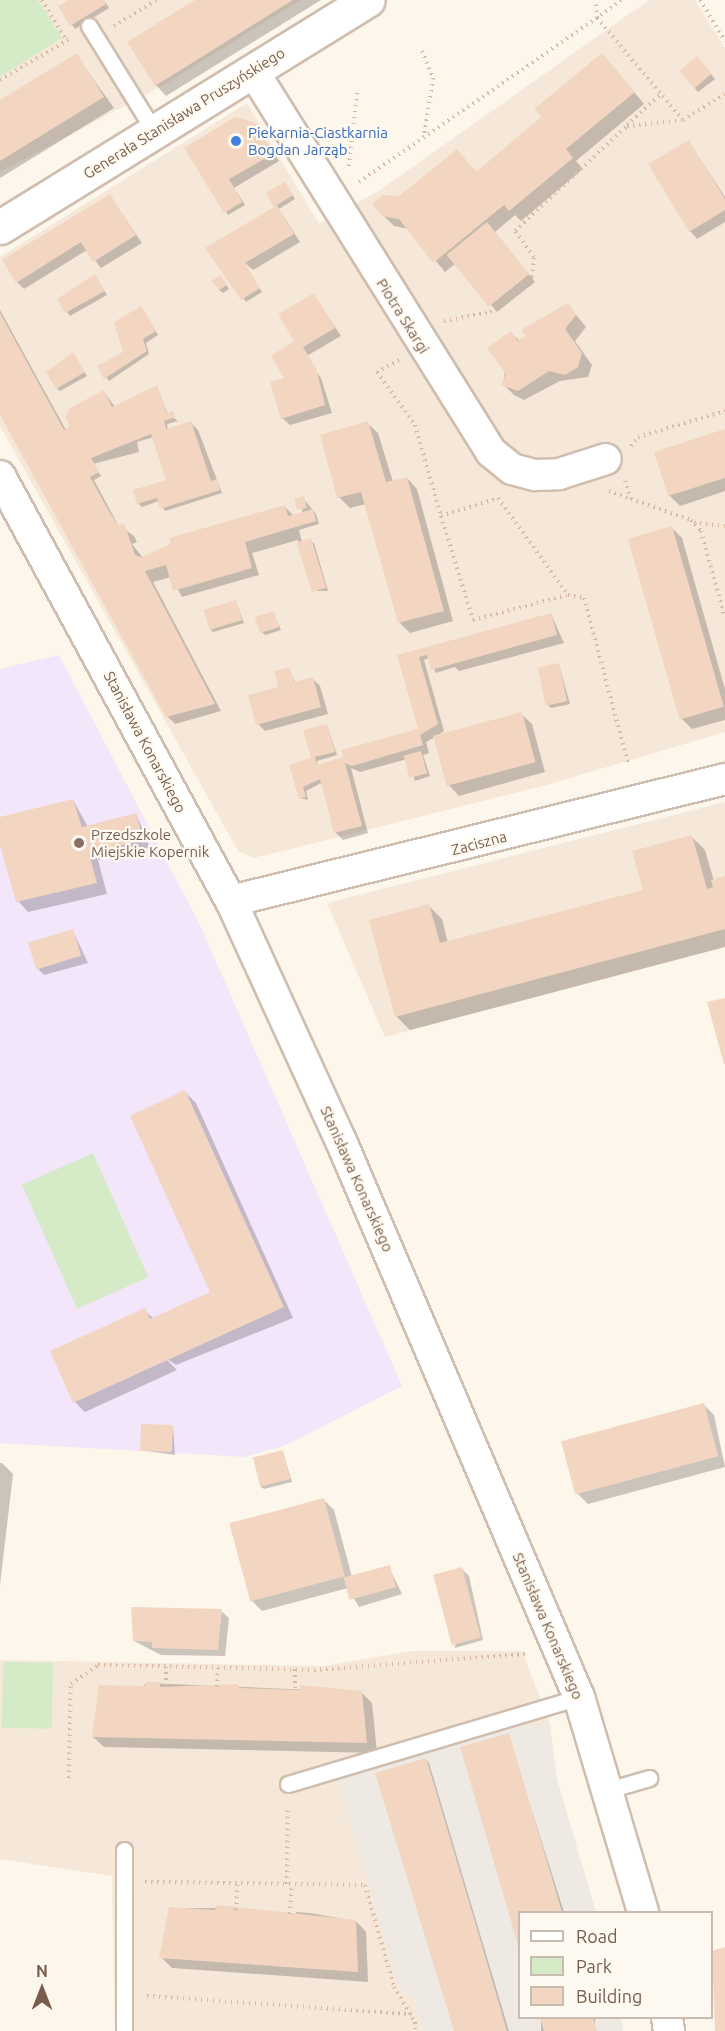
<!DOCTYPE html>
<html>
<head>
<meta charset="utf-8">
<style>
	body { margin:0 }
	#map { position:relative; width:725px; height:2031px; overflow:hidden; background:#fdf6ea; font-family:Ubuntu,sans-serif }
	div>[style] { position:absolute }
	.residential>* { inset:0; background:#f5e8d8 }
	.industrial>* { inset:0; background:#eee9e3 }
	.education>* { inset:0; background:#f3e6fa }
	.green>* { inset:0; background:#d5ebc8; transform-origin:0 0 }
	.shadow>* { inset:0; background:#0003; transform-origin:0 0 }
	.building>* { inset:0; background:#f2d6c2; transform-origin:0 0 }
	.path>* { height:4px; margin-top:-2px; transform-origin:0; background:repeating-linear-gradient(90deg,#d8baa4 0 1.5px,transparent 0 6px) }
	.roads { filter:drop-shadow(2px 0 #cfbeaf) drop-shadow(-2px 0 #cfbeaf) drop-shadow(0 2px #cfbeaf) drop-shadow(0 -2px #cfbeaf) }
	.lane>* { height:15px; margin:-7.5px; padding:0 7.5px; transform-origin:7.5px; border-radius:7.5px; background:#fff }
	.street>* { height:30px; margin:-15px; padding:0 15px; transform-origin:15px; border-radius:15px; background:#fff }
	.secondary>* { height:33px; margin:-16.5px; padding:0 16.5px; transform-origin:16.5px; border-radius:16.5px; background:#fff }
	.dots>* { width:16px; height:16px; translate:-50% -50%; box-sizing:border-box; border:3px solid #fffaf1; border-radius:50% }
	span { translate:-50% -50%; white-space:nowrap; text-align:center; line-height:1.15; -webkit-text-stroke:4.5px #fffaf1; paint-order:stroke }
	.street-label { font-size:15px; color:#785d4c }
	.shop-label { font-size:15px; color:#366cbe }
	.left { translate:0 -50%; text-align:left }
	.education-label { font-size:15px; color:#785e54 }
	.legend { position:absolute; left:518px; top:1911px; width:195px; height:108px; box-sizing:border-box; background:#fffaf1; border:2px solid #c9bbaf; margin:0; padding:8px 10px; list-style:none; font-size:18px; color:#785d4c }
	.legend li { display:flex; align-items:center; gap:12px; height:30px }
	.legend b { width:30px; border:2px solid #c9bbaf }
	.north { position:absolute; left:12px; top:1959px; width:60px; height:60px; -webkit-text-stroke:4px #fffaf1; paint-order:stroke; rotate:0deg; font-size:16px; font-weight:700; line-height:24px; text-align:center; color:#785d4c }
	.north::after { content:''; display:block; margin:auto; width:21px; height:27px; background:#785d4c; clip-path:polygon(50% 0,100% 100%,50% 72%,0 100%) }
</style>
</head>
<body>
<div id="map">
	<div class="residential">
		<div style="clip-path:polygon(0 0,301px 0,162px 86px,0 172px)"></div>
		<div style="clip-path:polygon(649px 0,695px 0,725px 48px,725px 732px,546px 785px,315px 843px,253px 858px,238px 851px,0 426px,0 257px,247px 103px,319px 224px,380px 190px)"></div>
		<div style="clip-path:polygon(725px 802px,725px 947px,385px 1037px,327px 903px)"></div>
		<div style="clip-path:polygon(412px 1651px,522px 1651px,550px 1724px,507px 1728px,398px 1985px,416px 2002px,421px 2031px,115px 2031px,112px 1876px,0 1859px,0 1660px,323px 1666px)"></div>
	</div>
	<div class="industrial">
		<div style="clip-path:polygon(550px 1724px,557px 1779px,596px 1912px,520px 1912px,520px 2018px,621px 2018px,623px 2031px,421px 2031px,416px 2002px,398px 1985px,337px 1778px,507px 1728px)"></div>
	</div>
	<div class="education">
		<div style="clip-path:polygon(59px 655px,200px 925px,402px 1386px,286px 1445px,245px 1457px,0 1443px,0 669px)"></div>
	</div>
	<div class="green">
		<div style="clip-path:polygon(0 0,38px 0,62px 38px,0 77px)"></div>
		<div style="left:93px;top:1153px;width:136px;height:78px;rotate:66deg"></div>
		<div style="left:3px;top:1662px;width:50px;height:66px;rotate:1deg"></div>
	</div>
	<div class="shadow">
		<div style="clip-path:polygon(69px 0,104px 0,109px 8px,75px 29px,60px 7px)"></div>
		<div style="clip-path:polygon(198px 0,321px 0,166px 96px,156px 85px)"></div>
		<div style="clip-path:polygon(76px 55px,114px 108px,0 178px,0 102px)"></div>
		<div style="clip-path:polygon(700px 61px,715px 79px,698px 92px,681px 71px)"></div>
		<div style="clip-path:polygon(612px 65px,644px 104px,576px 161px,583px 169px,521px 221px,515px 215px,495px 232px,535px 282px,497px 312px,456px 263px,445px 272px,409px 229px,394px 226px,383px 215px,400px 198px,467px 162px,477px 173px)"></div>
		<div style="clip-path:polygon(253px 123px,279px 161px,234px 188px,245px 205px,228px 215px,186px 149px)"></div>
		<div style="clip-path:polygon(689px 142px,725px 197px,725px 222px,697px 239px,690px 231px)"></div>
		<div style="clip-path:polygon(288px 187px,295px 199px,279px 209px,300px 242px,253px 270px,237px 256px,262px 292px,246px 302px,222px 265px,276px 207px)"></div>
		<div style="clip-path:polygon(110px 196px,142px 243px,101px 268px,87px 250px,24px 289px,17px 282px)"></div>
		<div style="clip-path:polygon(95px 275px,107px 295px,70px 316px,59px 300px)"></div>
		<div style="clip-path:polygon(220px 276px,229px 289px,223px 293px,219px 290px)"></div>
		<div style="clip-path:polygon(314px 295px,341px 336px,305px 357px,321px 378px,332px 413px,290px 425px,282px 418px,286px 379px,293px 343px)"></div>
		<div style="clip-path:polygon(568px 305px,586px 327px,575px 341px,592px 365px,588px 377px,560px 381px,524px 400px,514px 395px,503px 384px,511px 333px,520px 341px)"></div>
		<div style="clip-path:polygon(0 310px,66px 430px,104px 392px,115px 407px,157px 387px,168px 414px,178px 421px,167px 424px,168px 430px,191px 423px,198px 430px,222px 493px,165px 511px,159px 501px,142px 507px,138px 503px,169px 486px,154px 437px,137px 442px,139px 452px,93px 464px,101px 476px,94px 480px,118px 525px,134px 536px,137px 542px,132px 544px,143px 558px,284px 506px,294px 516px,302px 513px,303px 498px,316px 514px,319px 524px,299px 530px,302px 542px,314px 543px,328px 591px,313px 591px,298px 540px,252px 553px,259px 575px,182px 597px,171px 577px,153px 582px,221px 711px,175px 724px,167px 716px,0 411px)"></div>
		<div style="clip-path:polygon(144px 311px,158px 335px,146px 343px,149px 354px,109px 381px,99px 367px,125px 352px)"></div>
		<div style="clip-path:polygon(73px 354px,87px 376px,60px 391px,57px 388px)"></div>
		<div style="clip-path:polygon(367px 423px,378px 433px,393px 482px,407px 478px,417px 489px,453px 621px,410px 633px,400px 623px,366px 504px,350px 508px,339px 497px)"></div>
		<div style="clip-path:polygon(725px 431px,725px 491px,680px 506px,669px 495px)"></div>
		<div style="clip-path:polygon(671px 527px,682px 538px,725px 689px,725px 720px,692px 729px,681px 718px)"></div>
		<div style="clip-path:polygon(236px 602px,244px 623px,213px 632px,210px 629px)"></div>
		<div style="clip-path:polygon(273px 613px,281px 630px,265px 635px,261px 631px)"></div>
		<div style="clip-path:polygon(551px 614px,564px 643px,459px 671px,455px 667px,436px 673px,429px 658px,424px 660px,444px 731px,437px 736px,521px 714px,532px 724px,545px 772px,459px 796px,449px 785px,435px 737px,426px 742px,429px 753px,423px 755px,430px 776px,415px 781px,407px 759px,360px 772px,351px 768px,368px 833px,343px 840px,336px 833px,323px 782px,306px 791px,308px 800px,300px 798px,291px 766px,313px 759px,327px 725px,337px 755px,317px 761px,318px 766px,420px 731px,399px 656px)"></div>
		<div style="clip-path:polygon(559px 665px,570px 704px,551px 708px,547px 704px)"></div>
		<div style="clip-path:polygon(289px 669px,296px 684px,313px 679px,320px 686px,328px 714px,265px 731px,258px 724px)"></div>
		<div style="clip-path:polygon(73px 800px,88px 827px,136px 814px,150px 847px,98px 860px,107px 894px,28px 912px,18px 901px,0 839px,0 819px)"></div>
		<div style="clip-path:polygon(692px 837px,705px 850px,714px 881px,725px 878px,725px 947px,410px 1030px,396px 1016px,429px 906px,442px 919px,448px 943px,645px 891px)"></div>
		<div style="clip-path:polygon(73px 931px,88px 963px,44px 975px,37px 968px)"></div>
		<div style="clip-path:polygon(185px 1092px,196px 1103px,293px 1318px,176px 1365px,164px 1357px,177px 1370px,85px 1412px,75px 1402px,144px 1310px,154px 1319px,214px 1298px)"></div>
		<div style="clip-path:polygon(703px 1404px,714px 1415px,725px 1467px,588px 1504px,577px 1493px)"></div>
		<div style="clip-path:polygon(173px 1427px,175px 1455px,141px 1450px)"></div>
		<div style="clip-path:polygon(283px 1452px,292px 1482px,264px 1489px,260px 1486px)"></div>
		<div style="clip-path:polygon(2px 1463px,13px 1474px,0 1585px,0 1463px)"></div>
		<div style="clip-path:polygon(323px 1499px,334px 1510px,352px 1577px,389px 1567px,402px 1594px,359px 1607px,348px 1588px,262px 1611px,251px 1600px)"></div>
		<div style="clip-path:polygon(462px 1569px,469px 1576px,483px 1640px,455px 1648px)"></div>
		<div style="clip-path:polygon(221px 1611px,229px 1618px,225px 1656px,161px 1655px,134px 1641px)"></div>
		<div style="clip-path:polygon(146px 1683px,361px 1692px,372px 1703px,377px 1753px,104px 1747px,93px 1737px)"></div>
		<div style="clip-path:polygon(508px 1735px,564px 1912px,520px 1912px,520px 1944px,462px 1748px)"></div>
		<div style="clip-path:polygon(426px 1759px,429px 1763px,509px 2031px,456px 2031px)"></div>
		<div style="clip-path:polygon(171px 1908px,230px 1908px,296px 1917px,296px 1912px,310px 1913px,356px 1921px,366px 1932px,368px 1982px,172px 1968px,161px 1957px)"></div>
		<div style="clip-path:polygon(725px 1949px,725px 2031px,717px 2031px,712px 1952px)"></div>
		<div style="left:541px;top:2018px;width:54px;height:14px"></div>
	</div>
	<div class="building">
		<div style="clip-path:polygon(69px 0,104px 0,106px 4px,70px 26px,58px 6px)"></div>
		<div style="clip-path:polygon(195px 0,293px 0,155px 86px,127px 42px)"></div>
		<div style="clip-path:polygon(77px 53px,104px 97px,0 161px,0 100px)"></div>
		<div style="clip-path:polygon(602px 53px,635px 92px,566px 149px,573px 158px,509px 211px,504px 205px,433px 263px,399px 219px,382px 216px,372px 204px,383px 195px,399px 196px,457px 149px,476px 172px,541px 117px,534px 109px)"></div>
		<div style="left:697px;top:56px;width:23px;height:23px;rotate:50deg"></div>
		<div style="clip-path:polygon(235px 117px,254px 122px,273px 154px,229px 179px,242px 202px,224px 213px,184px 148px)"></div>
		<div style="clip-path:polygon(689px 140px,725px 199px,725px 210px,689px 232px,648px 164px)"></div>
		<div style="clip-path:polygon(285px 182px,293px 195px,277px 205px,294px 234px,245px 263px,260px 288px,241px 300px,205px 248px,274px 207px,266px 193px)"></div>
		<div style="clip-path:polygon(110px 194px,136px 235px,93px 262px,81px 242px,16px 283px,2px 260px)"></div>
		<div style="left:487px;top:222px;width:67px;height:52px;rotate:51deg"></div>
		<div style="clip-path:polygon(95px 274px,105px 291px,65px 313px,57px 299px)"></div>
		<div style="left:220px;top:275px;width:12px;height:10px;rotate:55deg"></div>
		<div style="clip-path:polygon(314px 293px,335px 328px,303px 347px,316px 368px,325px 405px,281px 419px,270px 382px,284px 378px,271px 356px,294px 341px,278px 314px)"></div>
		<div style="clip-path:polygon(568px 303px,576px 315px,565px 329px,582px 353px,578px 367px,565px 375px,549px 371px,518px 391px,501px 385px,506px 374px,487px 348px,511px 331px,518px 341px,525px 336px,521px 330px)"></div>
		<div style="clip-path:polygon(141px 306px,156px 331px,143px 339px,147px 351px,104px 379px,97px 366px,123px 352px,114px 322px)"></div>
		<div style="clip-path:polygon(0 313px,64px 430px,70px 426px,65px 417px,70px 408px,104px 390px,112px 407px,157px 385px,167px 413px,173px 411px,176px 417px,164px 421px,166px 429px,191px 421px,211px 481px,217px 479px,220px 490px,160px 509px,157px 498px,137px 504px,133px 490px,166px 480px,151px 434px,91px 458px,99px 472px,90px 477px,111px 515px,119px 526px,124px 523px,135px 555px,141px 557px,171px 544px,169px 538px,285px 505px,288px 516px,313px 509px,316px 521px,245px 542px,252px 568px,173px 591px,166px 565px,145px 571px,215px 704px,166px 717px,130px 652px,0 415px)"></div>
		<div style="clip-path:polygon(73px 352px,85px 372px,56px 389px,46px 372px)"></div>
		<div style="clip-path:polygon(368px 421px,386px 482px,407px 477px,444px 611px,398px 623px,361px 492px,337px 498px,320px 435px)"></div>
		<div style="clip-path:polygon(725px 429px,725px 478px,668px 496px,654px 452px)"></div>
		<div style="left:304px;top:496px;width:12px;height:10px;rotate:76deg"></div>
		<div style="left:672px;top:526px;width:188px;height:46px;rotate:74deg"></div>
		<div style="left:311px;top:538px;width:52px;height:15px;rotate:73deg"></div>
		<div style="left:236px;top:600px;width:21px;height:34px;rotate:73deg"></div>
		<div style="left:274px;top:611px;width:17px;height:20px;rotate:73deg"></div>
		<div style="clip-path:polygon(551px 613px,557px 635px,431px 670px,427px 655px,419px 657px,438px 724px,420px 735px,423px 745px,352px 766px,345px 763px,362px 826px,334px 833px,320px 779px,303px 787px,306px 797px,299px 799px,289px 765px,311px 758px,303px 730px,327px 724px,335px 752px,315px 757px,317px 765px,343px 757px,341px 750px,418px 729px,397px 655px)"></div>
		<div style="left:559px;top:663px;width:39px;height:22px;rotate:78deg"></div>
		<div style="clip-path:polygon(290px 667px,294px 682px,313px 677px,321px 707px,256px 725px,248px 695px,278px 687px,274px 671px)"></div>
		<div style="left:522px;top:712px;width:52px;height:92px;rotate:75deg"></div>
		<div style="left:421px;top:751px;width:23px;height:18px;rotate:75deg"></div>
		<div style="clip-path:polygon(73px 799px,82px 827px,136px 813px,143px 840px,89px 854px,97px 883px,16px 902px,0 845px,0 817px)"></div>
		<div style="clip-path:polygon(692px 835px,707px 889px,713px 887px,711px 880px,725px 876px,725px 929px,395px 1017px,369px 920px,429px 904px,440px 943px,643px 890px,632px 851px)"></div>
		<div style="left:73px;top:929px;width:28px;height:47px;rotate:73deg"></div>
		<div style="clip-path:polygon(725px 998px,725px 1064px,724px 1064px,707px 1002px)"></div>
		<div style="clip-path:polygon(185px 1090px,284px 1307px,73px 1403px,50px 1351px,145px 1308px,150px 1319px,210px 1292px,130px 1116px)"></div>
		<div style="left:704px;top:1403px;width:55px;height:148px;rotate:75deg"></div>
		<div style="left:141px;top:1424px;width:32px;height:27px;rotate:2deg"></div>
		<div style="left:283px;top:1450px;width:30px;height:31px;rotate:76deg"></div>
		<div style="left:324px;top:1498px;width:81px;height:98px;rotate:75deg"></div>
		<div style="left:390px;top:1565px;width:23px;height:48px;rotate:75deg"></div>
		<div style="left:462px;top:1567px;width:73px;height:30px;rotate:75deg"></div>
		<div style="clip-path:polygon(131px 1607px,222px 1609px,218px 1650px,152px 1648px,152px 1642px,133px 1641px)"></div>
		<div style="clip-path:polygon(145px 1682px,160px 1682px,160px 1687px,239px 1684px,239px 1688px,300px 1690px,300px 1685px,362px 1691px,367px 1743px,92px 1737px,99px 1685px,145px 1686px)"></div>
		<div style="clip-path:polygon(509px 1733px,562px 1912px,519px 1912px,519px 1948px,460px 1747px)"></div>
		<div style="clip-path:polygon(426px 1758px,478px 1932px,507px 2031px,454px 2031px,375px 1773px)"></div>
		<div style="clip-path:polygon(216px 1905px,356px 1920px,358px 1972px,159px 1958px,169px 1907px,215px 1910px)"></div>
		<div style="clip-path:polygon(725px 1947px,725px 2031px,715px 2031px,712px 1951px)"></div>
		<div style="clip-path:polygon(540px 2018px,593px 2018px,597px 2031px,544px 2031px)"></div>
	</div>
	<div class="path">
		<div style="left:42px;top:0;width:47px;rotate:59deg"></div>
		<div style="left:621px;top:0;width:30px;rotate:143deg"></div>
		<div style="left:597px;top:18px;width:132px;rotate:49.9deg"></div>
		<div style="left:700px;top:0;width:48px;rotate:58.6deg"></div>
		<div style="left:114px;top:26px;width:50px;rotate:-31.2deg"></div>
		<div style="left:422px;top:51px;width:29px;rotate:68deg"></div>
		<div style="left:433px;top:78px;width:59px;rotate:98.8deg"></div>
		<div style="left:0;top:80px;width:82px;rotate:-30.6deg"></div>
		<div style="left:627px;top:125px;width:46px;rotate:-42.4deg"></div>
		<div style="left:349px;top:166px;width:74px;rotate:-83.8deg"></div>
		<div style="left:359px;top:182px;width:289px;rotate:-34.6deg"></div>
		<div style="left:597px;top:18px;width:18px;rotate:-96deg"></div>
		<div style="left:444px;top:321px;width:47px;rotate:-11.1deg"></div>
		<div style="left:490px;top:312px;width:55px;rotate:-39.8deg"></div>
		<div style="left:532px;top:277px;width:20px;rotate:-84deg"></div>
		<div style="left:534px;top:257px;width:32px;rotate:-126deg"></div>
		<div style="left:515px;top:231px;width:154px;rotate:-43.2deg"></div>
		<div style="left:627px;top:126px;width:56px;rotate:-6.1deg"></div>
		<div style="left:683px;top:120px;width:49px;rotate:-31.8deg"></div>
		<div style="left:399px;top:360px;width:25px;rotate:151deg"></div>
		<div style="left:377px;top:372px;width:65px;rotate:54.4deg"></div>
		<div style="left:415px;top:425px;width:95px;rotate:74.1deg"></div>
		<div style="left:441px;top:516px;width:60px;rotate:-17.5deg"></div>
		<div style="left:498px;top:498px;width:120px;rotate:54.2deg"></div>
		<div style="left:568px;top:595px;width:16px;rotate:11deg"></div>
		<div style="left:584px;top:598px;width:171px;rotate:75.1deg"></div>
		<div style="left:631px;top:446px;width:11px;rotate:-52deg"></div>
		<div style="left:638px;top:437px;width:91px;rotate:-16.6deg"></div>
		<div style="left:609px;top:491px;width:23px;rotate:20deg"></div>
		<div style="left:631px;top:499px;width:19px;rotate:-108deg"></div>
		<div style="left:631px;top:499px;width:64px;rotate:19.3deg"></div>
		<div style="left:691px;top:520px;width:15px;rotate:48deg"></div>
		<div style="left:701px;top:531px;width:90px;rotate:74.6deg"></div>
		<div style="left:441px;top:516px;width:109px;rotate:72.9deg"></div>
		<div style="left:473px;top:620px;width:97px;rotate:-14.9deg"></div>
		<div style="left:694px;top:523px;width:31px;rotate:6deg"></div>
		<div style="left:295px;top:1669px;width:19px;rotate:90deg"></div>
		<div style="left:166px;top:1686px;width:19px;rotate:-90deg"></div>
		<div style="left:217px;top:1687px;width:19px;rotate:-87deg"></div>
		<div style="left:69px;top:1778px;width:94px;rotate:-88.8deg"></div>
		<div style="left:71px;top:1684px;width:33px;rotate:-35deg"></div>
		<div style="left:98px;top:1665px;width:216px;rotate:1.3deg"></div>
		<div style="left:314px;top:1670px;width:214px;rotate:-4.3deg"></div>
		<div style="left:145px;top:1882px;width:220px;rotate:0.8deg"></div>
		<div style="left:365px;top:1885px;width:106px;rotate:74.1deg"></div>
		<div style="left:394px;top:1987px;width:41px;rotate:59deg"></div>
		<div style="left:415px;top:2022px;width:9px;rotate:90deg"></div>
		<div style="left:287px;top:1884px;width:78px;rotate:-89.3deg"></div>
		<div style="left:236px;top:1910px;width:26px;rotate:-86deg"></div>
		<div style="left:290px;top:1914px;width:29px;rotate:-86deg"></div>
		<div style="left:147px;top:1996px;width:265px;rotate:3.9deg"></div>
	</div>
	<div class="roads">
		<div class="lane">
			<div style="left:89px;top:26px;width:123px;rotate:58.2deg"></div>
			<div style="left:288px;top:1784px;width:304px;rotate:-16.6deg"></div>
			<div style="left:611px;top:1789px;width:40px;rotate:-16deg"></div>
			<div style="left:124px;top:1850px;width:181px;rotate:90deg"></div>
		</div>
		<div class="street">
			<div style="left:253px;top:71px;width:449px;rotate:58deg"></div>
			<div style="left:491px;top:452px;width:27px;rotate:39deg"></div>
			<div style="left:512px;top:469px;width:24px;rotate:15deg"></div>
			<div style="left:535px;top:475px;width:24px;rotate:-2deg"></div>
			<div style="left:559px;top:474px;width:49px;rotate:-17.7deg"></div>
			<div style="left:0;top:476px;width:484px;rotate:61.5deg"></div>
			<div style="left:231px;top:901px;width:264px;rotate:65.4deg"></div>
			<div style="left:341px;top:1141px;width:605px;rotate:66.83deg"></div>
			<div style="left:579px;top:1697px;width:224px;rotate:73.4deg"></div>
			<div style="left:231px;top:901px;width:509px;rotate:-13.87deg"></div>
			<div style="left:667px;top:2018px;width:13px;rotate:81deg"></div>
		</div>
		<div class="secondary">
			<div style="left:0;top:227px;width:432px;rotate:-31.7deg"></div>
		</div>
	</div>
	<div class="dots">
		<div style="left:236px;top:141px;background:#3f7fe0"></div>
		<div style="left:79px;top:843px;background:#8d6e63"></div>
	</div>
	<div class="street-label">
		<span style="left:184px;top:113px;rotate:-32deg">Generała Stanisława Pruszyńskiego</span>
		<span style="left:403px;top:316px;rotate:58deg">Piotra Skargi</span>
		<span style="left:145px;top:742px;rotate:62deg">Stanisława Konarskiego</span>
		<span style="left:479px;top:843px;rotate:-15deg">Zaciszna</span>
		<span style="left:357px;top:1179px;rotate:66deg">Stanisława Konarskiego</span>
		<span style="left:548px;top:1626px;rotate:67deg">Stanisława Konarskiego</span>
	</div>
	<div class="shop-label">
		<span class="left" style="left:248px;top:141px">Piekarnia-Ciastkarnia<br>Bogdan Jarząb</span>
	</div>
	<div class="education-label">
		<span class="left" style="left:91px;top:843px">Przedszkole<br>Miejskie Kopernik</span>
	</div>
	<ul class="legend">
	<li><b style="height:8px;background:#fff"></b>Road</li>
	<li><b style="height:16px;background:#d5ebc8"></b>Park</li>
	<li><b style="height:16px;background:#f2d6c2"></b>Building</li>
	</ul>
	<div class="north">N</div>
</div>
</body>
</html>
